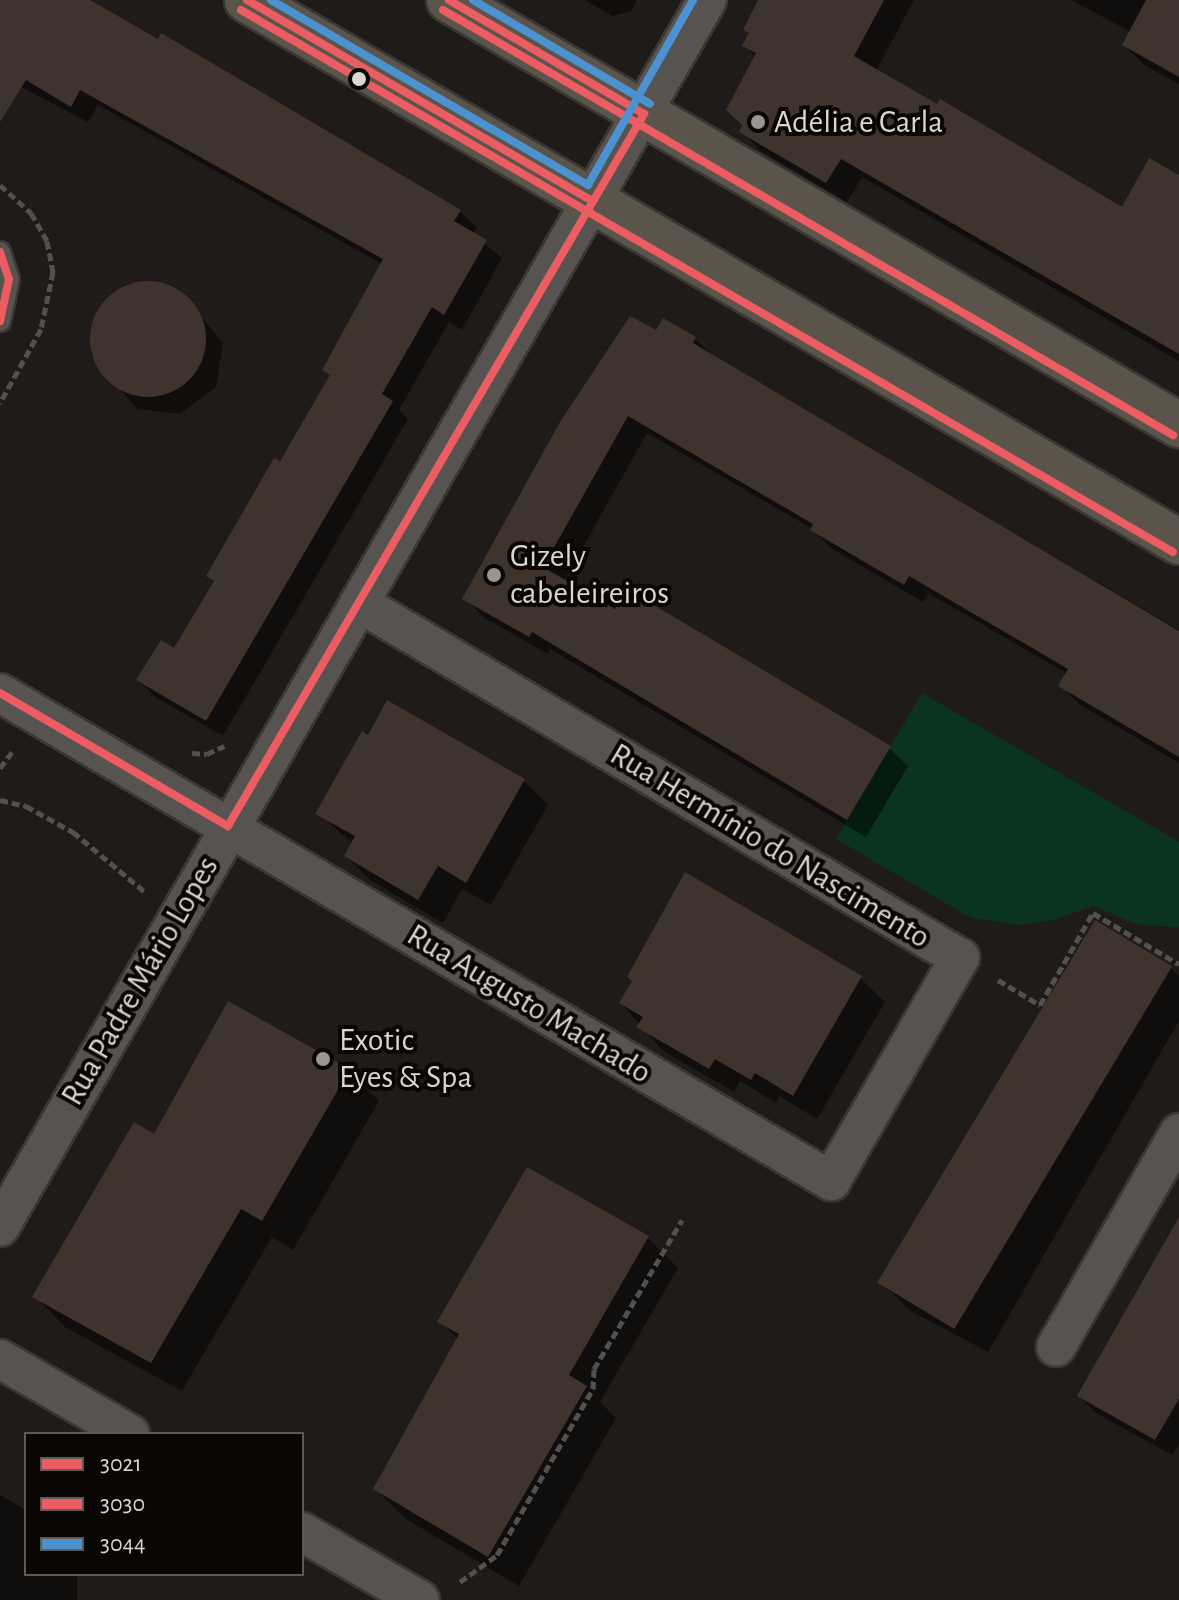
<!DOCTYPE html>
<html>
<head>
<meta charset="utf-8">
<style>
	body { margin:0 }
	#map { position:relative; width:1179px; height:1600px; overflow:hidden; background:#1f1b18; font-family:"Alegreya Sans",sans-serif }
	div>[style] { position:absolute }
	.green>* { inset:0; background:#0b341f }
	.shadow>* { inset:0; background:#0007 }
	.building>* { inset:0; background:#3e342d; transform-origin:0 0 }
	.round { border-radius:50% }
	.path>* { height:5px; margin-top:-2.5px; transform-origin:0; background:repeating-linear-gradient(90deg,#53514f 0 8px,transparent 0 12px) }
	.roads { filter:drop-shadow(2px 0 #3a3735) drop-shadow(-2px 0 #3a3735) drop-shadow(0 2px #3a3735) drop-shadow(0 -2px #3a3735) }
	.service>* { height:20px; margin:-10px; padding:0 10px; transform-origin:10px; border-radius:10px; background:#565350 }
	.minor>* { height:38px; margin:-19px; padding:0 19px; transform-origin:19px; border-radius:19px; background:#565350 }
	.primary>* { height:44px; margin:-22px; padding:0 22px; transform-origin:22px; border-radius:22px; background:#5a544a }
	.bus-1>* { height:8px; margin:-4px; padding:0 4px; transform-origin:4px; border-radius:4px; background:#eb5d62 }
	.bus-2>* { height:8px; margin:-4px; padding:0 4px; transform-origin:4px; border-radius:4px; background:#eb5d62 }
	.bus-3>* { height:8px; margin:-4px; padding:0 4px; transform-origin:4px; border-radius:4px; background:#4c91d0 }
	.dots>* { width:22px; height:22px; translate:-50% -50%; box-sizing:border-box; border:4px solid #090604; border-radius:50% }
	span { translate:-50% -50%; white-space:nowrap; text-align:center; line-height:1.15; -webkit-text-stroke:8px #090604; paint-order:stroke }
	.poi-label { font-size:32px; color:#dbd6d2 }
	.left { translate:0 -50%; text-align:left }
	.street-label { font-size:32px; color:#dbd6d2 }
	.legend { position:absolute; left:24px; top:1432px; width:280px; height:144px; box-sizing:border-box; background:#090604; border:2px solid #5d5956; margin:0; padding:10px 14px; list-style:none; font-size:24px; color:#dbd6d2 }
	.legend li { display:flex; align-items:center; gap:16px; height:40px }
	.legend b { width:40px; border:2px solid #5d5956 }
</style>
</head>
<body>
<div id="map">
	<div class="green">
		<div style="clip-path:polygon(922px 693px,1179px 842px,1179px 927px,1140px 925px,1093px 906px,1054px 920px,1019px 925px,971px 918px,836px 839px)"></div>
	</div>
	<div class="shadow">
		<div style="clip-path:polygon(0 0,86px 0,460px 211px,477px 228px,473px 234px,502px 258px,462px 330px,449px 322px,399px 410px,408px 419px,223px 736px,155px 697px,138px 680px,175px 650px,215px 582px,209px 576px,331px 376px,324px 369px,382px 264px,98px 105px,88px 122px,0 76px)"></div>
		<div style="clip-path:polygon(585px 0,637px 0,631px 11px,612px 16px)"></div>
		<div style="clip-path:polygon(760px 0,914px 0,876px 71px,1123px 210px,1179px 177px,1179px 361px,862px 177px,847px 202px,761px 151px,741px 131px,756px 57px,745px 46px,751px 35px,745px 30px)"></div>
		<div style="clip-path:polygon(1071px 0,1179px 0,1179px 84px,1144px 65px,1124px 45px,1131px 32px)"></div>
		<div style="clip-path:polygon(132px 283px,177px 288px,223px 343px,216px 387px,180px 414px,137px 409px,91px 354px,97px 310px)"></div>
		<div style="clip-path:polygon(656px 332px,695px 339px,714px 357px,1179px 630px,1179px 763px,1079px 704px,1061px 686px,1068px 674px,928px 593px,923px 602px,831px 548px,811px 528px,647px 433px,564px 581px,889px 748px,908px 766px,866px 837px,550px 649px,548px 654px,483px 617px,465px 598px)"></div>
		<div style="clip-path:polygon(524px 781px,548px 805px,491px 905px,462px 889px,443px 923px,370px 880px,346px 856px,353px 844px,318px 813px)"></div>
		<div style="clip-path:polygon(1171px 968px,1179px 976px,1179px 1021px,988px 1352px,909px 1310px,885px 1286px)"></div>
		<div style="clip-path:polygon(860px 978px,885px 1002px,817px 1119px,779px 1096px,776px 1103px,740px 1081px,734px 1092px,663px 1051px,621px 1003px)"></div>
		<div style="clip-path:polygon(229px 1003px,349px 1071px,379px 1101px,293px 1250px,272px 1237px,182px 1391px,65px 1327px,35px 1296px,155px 1137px)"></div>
		<div style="clip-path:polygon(1179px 1221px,1179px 1444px,1172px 1455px,1096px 1413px,1079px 1396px)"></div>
		<div style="clip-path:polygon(648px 1238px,678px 1268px,600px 1402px,616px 1418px,519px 1586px,406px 1519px,376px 1489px,458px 1339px,440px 1321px)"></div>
		<div style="clip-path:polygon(0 1495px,26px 1510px,26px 1574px,77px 1574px,77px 1600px,0 1600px)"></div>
	</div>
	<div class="building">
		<div style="clip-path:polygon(0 0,90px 0,158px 39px,161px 33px,461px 210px,454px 221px,487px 240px,444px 315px,432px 307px,382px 394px,393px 401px,206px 721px,136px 680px,161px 640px,174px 648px,214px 581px,206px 576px,274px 458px,280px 461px,330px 375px,322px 370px,383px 259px,80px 90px,71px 107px,26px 80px,0 122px)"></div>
		<div style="clip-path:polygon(758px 0,884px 0,854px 56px,937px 104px,940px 99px,1122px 207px,1149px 158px,1179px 175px,1179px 354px,841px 159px,826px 183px,739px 132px,742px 125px,726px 110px,756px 53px,742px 46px,749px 33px,743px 30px)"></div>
		<div style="clip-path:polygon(1146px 0,1179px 0,1179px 77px,1122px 45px)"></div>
		<div class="round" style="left:90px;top:281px;width:116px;height:116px"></div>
		<div style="clip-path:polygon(630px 316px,656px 330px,663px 318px,696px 337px,693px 343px,1179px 631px,1179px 757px,1058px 686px,1068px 669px,909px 576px,904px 585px,810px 530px,813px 524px,628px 416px,543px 567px,615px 609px,627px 589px,891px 746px,847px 820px,532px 632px,529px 637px,462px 599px,560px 422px)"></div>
		<div style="clip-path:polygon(387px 700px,525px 779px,466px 883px,438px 866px,418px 900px,344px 856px,355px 836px,315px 814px,362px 731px,368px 735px)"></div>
		<div style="clip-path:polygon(685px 872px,862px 976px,793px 1096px,755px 1073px,751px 1080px,715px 1059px,709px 1069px,636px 1027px,643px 1017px,619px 1003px,632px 981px,627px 977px)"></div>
		<div style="left:1095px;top:920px;width:90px;height:423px;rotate:31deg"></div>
		<div style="clip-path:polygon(228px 1001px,350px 1069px,262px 1221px,241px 1209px,151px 1363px,32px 1297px,134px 1122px,154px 1134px)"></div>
		<div style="clip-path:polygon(527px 1167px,649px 1236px,569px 1375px,587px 1386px,488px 1557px,373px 1489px,459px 1334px,437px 1322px)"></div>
		<div style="clip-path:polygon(1179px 1217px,1179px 1399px,1155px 1440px,1077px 1396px)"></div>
	</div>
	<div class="path">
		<div style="left:0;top:185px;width:42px;rotate:42.1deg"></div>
		<div style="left:31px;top:213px;width:32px;rotate:60deg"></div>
		<div style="left:47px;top:241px;width:32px;rotate:79deg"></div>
		<div style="left:53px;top:272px;width:58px;rotate:101.9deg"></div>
		<div style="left:41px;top:329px;width:85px;rotate:119deg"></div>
		<div style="left:192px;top:753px;width:15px;rotate:4deg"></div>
		<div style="left:207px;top:754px;width:19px;rotate:-25deg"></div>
		<div style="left:0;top:768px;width:20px;rotate:-53deg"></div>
		<div style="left:0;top:800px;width:27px;rotate:13deg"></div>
		<div style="left:26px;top:806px;width:54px;rotate:29deg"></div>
		<div style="left:73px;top:832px;width:94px;rotate:39.8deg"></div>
		<div style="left:998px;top:980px;width:49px;rotate:30.8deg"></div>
		<div style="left:1040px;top:1005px;width:106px;rotate:-60.1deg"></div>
		<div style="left:1093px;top:913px;width:100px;rotate:30.7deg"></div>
		<div style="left:460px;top:1582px;width:46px;rotate:-36.1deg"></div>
		<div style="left:497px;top:1555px;width:192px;rotate:-60deg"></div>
		<div style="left:593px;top:1389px;width:20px;rotate:-87deg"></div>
		<div style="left:594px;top:1369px;width:173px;rotate:-59.4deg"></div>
	</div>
	<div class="roads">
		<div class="service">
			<div style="left:0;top:252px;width:28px;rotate:72deg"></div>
			<div style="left:9px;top:279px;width:43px;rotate:102.1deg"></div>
		</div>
		<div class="minor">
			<div style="left:0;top:693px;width:964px;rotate:30.42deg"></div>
			<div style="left:831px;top:1181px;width:258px;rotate:-60deg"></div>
			<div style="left:960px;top:958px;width:698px;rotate:-149.43deg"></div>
			<div style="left:0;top:1227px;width:1416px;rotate:-60.05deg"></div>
			<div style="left:1056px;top:1347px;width:247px;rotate:-60.1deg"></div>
			<div style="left:0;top:1359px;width:150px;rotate:30deg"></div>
			<div style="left:302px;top:1532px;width:136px;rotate:30deg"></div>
		</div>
		<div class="primary">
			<div style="left:247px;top:0;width:1078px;rotate:30.18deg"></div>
			<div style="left:449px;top:0;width:845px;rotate:30.21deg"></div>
		</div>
	</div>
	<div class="bus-1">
		<div style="left:247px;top:0;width:399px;rotate:30.2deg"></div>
		<div style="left:0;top:252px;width:28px;rotate:72deg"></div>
		<div style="left:9px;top:279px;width:43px;rotate:102.1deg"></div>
		<div style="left:0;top:693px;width:264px;rotate:30.3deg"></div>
		<div style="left:228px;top:826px;width:825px;rotate:-59.7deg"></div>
		<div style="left:644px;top:114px;width:226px;rotate:-149.7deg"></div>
	</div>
	<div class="bus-2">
		<div style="left:241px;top:10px;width:1078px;rotate:30.18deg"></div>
		<div style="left:443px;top:10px;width:845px;rotate:30.21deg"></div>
	</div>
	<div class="bus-3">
		<div style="left:271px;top:0;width:367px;rotate:30.3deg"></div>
		<div style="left:588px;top:185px;width:213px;rotate:-60.4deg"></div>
		<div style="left:473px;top:0;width:205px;rotate:30.4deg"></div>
	</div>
	<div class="dots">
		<div style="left:359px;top:79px;background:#dbd6d2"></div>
		<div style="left:758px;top:122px;background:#999591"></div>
		<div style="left:494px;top:575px;background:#999591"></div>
		<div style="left:323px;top:1059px;background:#999591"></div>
	</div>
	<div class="poi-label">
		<span class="left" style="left:774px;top:122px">Adélia e Carla</span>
		<span class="left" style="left:510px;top:575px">Gizely<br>cabeleireiros</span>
		<span class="left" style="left:339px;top:1059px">Exotic<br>Eyes &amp; Spa</span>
	</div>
	<div class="street-label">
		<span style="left:770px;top:846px;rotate:31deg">Rua Hermínio do Nascimento</span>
		<span style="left:140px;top:981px;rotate:-60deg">Rua Padre Mário Lopes</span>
		<span style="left:529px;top:1004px;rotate:31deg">Rua Augusto Machado</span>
	</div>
	<ul class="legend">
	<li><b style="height:10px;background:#eb5d62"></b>3021</li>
	<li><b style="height:10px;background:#eb5d62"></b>3030</li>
	<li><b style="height:10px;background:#4c91d0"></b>3044</li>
	</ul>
</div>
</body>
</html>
